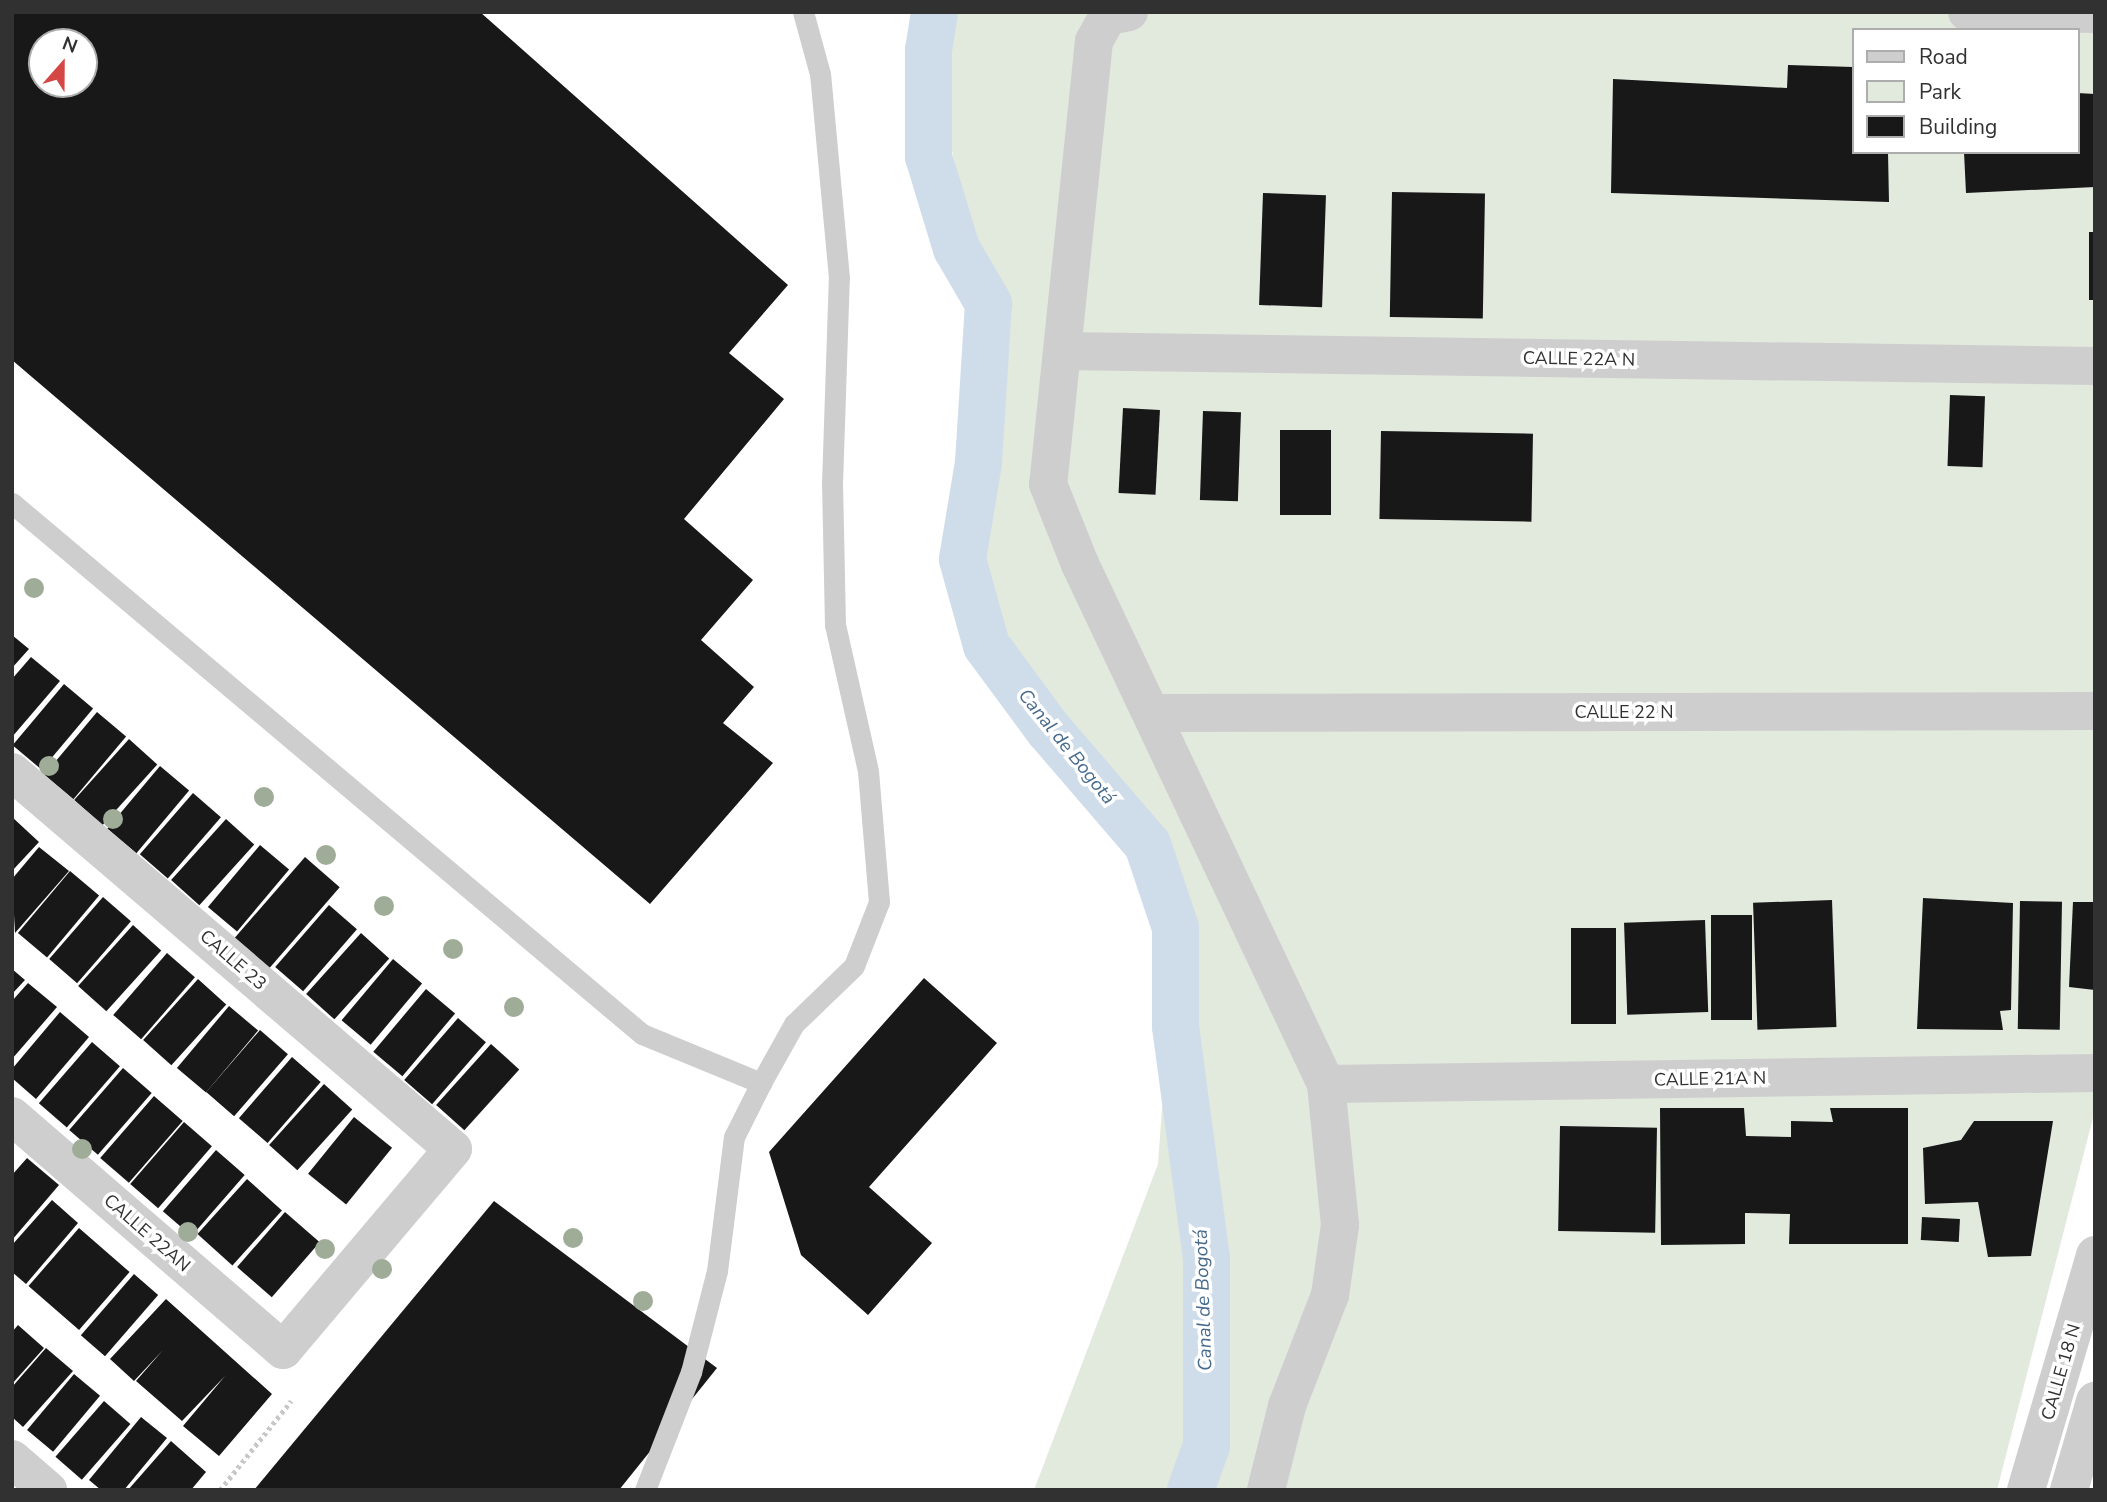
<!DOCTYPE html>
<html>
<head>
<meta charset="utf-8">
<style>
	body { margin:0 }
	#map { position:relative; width:2107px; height:1502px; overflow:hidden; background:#fff; font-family:"Nunito Sans",sans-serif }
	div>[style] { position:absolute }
	.green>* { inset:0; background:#e2e9dd }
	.canal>* { height:47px; margin:-23.5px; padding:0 23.5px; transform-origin:23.5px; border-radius:23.5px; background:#cfddea }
	.building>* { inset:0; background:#181818; transform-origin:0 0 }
	.path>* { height:4.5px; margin-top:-2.25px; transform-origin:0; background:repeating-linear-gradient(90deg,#c8c8c8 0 3.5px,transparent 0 7px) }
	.lane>* { height:21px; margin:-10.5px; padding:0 10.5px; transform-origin:10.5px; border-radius:10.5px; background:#cecece }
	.street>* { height:38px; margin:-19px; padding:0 19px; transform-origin:19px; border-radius:19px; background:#cecece }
	.trees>* { width:20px; height:20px; margin:-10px; border-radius:50%; background:#9fac97 }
	span { translate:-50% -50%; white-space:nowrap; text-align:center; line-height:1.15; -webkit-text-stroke:7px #fff; paint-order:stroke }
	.street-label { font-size:18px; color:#313131 }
	.water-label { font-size:19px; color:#466a8c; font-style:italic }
	.frame { position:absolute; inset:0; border:14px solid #313131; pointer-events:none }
	.legend { position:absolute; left:1852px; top:28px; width:228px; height:126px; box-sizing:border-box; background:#fff; border:2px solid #adadad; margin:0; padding:9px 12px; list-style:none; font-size:21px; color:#313131 }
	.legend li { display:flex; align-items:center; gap:14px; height:35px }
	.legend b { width:35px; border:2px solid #adadad }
	.north { position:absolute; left:28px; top:28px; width:70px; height:70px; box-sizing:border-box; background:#fff; border:2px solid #adadad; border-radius:50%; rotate:21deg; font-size:19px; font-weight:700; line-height:28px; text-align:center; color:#313131 }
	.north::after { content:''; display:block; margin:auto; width:24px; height:32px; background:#d54745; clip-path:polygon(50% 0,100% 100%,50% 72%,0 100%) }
</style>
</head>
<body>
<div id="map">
	<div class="green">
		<div style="clip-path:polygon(evenodd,952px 12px,2095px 12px,2095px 1110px,1997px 1490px,1034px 1490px,1158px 1164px,1175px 927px,973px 597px,988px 303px,928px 49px,952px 12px,1853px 30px,2077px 30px,2077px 152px,1853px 152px,1853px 30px)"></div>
	</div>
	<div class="canal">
		<div style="left:934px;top:12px;width:37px;rotate:99deg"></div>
		<div style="left:928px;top:49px;width:107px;rotate:90deg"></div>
		<div style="left:928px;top:156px;width:96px;rotate:73.1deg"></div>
		<div style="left:956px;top:248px;width:64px;rotate:59.8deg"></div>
		<div style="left:988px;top:303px;width:159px;rotate:93.6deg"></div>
		<div style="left:978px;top:462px;width:98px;rotate:99.4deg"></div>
		<div style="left:962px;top:559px;width:89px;rotate:74.4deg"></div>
		<div style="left:986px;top:645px;width:104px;rotate:53.6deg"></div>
		<div style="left:1048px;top:729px;width:152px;rotate:49.3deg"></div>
		<div style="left:1147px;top:844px;width:88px;rotate:71.4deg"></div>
		<div style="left:1175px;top:927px;width:99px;rotate:90deg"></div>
		<div style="left:1175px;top:1026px;width:233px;rotate:82.4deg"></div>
		<div style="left:1206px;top:1257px;width:188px;rotate:90deg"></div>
		<div style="left:1206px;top:1445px;width:48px;rotate:109.6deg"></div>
	</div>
	<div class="building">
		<div style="clip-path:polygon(evenodd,12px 12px,480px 12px,788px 285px,729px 353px,784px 399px,684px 519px,753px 580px,701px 640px,754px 687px,723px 723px,773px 763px,650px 904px,12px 360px,12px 12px,42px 42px,84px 42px,84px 84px,42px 84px,42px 42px)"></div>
		<div style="clip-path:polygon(1788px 65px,1853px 67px,1853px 152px,1888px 152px,1889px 202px,1611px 193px,1613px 79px,1787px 88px)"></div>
		<div style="clip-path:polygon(2077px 93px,2095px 94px,2095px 187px,1966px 193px,1964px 152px,2077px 152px)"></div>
		<div style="left:1392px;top:192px;width:93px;height:125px;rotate:1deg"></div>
		<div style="left:1263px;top:193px;width:63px;height:112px;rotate:2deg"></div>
		<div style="left:2089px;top:232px;width:6px;height:68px"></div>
		<div style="left:1950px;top:395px;width:35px;height:71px;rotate:2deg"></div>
		<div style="left:1123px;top:408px;width:37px;height:85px;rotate:3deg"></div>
		<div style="left:1203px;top:411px;width:38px;height:89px;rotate:2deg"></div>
		<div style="left:1280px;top:430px;width:51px;height:85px"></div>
		<div style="left:1381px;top:431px;width:152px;height:88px;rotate:1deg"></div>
		<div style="clip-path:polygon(12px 635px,29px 649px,12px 668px)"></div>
		<div style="clip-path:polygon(31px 657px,60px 681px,12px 737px,12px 679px)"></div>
		<div style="left:64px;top:684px;width:38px;height:80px;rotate:40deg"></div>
		<div style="left:97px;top:712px;width:38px;height:82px;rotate:40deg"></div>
		<div style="left:129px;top:739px;width:38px;height:82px;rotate:42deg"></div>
		<div style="left:160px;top:766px;width:38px;height:82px;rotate:40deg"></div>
		<div style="left:193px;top:793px;width:37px;height:81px;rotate:41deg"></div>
		<div style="clip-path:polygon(12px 817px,39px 842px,12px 871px)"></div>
		<div style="left:226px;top:819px;width:38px;height:82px;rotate:42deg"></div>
		<div style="left:260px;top:845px;width:38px;height:81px;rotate:40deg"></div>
		<div style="clip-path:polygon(39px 847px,69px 871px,15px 933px,12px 879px)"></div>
		<div style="left:305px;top:857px;width:46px;height:107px;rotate:41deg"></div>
		<div style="left:70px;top:871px;width:38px;height:81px;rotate:40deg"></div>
		<div style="left:103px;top:897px;width:37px;height:82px;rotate:41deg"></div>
		<div style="clip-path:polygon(1923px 898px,2013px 903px,2011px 1010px,2000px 1011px,2003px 1030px,1917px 1029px)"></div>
		<div style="left:1832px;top:900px;width:127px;height:79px;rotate:88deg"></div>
		<div style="left:2020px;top:901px;width:42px;height:128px;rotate:1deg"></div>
		<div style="clip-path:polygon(2073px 902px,2095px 902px,2095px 990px,2069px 987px)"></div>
		<div style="left:329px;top:905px;width:37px;height:82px;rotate:41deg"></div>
		<div style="left:1711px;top:915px;width:41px;height:105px"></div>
		<div style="left:1705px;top:920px;width:92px;height:81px;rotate:88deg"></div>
		<div style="left:133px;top:925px;width:38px;height:82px;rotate:42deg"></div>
		<div style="left:1571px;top:928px;width:45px;height:96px"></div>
		<div style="left:361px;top:933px;width:38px;height:82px;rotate:42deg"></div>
		<div style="left:167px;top:953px;width:37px;height:82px;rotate:41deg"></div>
		<div style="left:393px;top:959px;width:38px;height:80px;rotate:40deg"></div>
		<div style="clip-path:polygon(12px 969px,25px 980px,12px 994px)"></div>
		<div style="clip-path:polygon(924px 978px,997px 1043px,869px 1187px,932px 1243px,868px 1315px,801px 1255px,769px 1152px)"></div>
		<div style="left:198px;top:979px;width:38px;height:82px;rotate:42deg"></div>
		<div style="clip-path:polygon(28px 983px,57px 1007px,12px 1059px,12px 1001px)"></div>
		<div style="left:426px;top:989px;width:38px;height:82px;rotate:40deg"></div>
		<div style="left:229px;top:1006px;width:38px;height:81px;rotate:40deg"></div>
		<div style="clip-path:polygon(60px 1012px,89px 1037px,36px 1099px,12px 1078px,12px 1069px)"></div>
		<div style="left:458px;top:1018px;width:37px;height:82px;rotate:41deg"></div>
		<div style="left:260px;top:1030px;width:37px;height:82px;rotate:41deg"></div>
		<div style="left:92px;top:1042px;width:37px;height:81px;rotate:41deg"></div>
		<div style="left:491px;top:1044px;width:38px;height:82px;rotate:42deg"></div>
		<div style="left:292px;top:1057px;width:38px;height:81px;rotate:41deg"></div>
		<div style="left:123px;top:1068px;width:38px;height:82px;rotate:41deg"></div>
		<div style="left:324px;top:1084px;width:38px;height:82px;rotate:42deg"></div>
		<div style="left:154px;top:1096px;width:38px;height:82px;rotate:41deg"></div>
		<div style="clip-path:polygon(1660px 1108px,1744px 1108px,1746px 1136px,1791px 1137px,1791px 1121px,1833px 1122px,1830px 1108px,1908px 1108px,1908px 1244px,1789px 1244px,1790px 1214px,1745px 1213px,1745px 1244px,1661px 1245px)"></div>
		<div style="left:354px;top:1117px;width:49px;height:73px;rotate:39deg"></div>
		<div style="clip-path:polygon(1974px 1121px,2053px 1121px,2031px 1256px,1988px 1257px,1978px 1202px,1925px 1204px,1923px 1148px,1961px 1140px)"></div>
		<div style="left:184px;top:1122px;width:37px;height:82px;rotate:41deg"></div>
		<div style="left:1560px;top:1126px;width:97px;height:105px;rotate:1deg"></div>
		<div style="left:216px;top:1150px;width:38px;height:81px;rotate:41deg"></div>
		<div style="clip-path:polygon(27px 1158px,59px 1185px,12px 1240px,12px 1175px)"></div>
		<div style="left:247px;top:1179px;width:47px;height:74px;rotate:42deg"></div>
		<div style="clip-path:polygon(52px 1200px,78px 1223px,26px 1284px,12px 1272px,12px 1245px)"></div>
		<div style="clip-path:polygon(494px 1201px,717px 1368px,619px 1490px,254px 1490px)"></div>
		<div style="left:285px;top:1212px;width:46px;height:73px;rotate:41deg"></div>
		<div style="left:1922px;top:1217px;width:38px;height:23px;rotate:3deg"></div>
		<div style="left:79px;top:1228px;width:67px;height:77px;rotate:41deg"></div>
		<div style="left:134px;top:1274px;width:32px;height:81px;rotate:41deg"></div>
		<div style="clip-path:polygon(166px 1299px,272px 1394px,219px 1456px,183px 1426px,225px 1376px,182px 1421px,136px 1381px,163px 1350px,134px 1381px,110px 1359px)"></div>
		<div style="clip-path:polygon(18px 1325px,44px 1348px,12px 1384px,12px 1332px)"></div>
		<div style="clip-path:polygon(46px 1348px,73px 1371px,23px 1427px,12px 1417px,12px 1387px)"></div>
		<div style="left:74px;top:1374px;width:34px;height:73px;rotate:40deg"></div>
		<div style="left:104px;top:1401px;width:35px;height:74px;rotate:41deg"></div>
		<div style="clip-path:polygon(141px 1417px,167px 1438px,124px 1490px,101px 1490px,89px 1480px)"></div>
		<div style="clip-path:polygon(171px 1441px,206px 1472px,191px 1490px,128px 1490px)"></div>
	</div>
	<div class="path">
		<div style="left:220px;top:1490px;width:114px;rotate:-51.4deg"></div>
	</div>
	<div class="lane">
		<div style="left:12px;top:503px;width:824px;rotate:40.13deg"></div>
		<div style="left:642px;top:1034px;width:129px;rotate:22.4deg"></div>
		<div style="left:761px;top:1083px;width:68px;rotate:-60.8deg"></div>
		<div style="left:794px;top:1024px;width:83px;rotate:-44deg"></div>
		<div style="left:854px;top:966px;width:69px;rotate:-68.7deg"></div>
		<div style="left:879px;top:902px;width:131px;rotate:-94.8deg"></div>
		<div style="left:868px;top:771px;width:150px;rotate:-102.7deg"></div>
		<div style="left:835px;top:625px;width:141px;rotate:-91.2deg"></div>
		<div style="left:832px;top:484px;width:206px;rotate:-88.1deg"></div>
		<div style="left:839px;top:278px;width:205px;rotate:-95.3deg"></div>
		<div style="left:820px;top:74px;width:64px;rotate:-105.3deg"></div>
		<div style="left:645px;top:1490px;width:127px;rotate:-68.7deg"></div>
		<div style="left:691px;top:1372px;width:104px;rotate:-75.6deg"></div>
		<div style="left:717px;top:1271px;width:135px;rotate:-82.8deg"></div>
		<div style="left:734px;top:1137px;width:60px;rotate:-63.4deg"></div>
	</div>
	<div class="street">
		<div style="left:1129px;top:12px;width:21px;rotate:169deg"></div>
		<div style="left:1108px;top:16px;width:29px;rotate:119deg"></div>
		<div style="left:1094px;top:41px;width:445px;rotate:95.9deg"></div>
		<div style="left:1048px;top:484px;width:86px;rotate:68.2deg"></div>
		<div style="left:1080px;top:564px;width:575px;rotate:64.68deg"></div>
		<div style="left:1326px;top:1084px;width:142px;rotate:84.3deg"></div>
		<div style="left:1340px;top:1225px;width:71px;rotate:98.1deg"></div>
		<div style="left:1330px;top:1295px;width:119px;rotate:111.2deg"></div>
		<div style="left:1287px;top:1406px;width:87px;rotate:104deg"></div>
		<div style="left:1967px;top:12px;width:128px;rotate:0.9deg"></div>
		<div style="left:1063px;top:351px;width:1032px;rotate:0.83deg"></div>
		<div style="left:1152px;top:713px;width:943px;rotate:-0.12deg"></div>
		<div style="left:12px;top:772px;width:580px;rotate:40.53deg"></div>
		<div style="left:453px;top:1149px;width:263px;rotate:130.2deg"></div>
		<div style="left:283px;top:1350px;width:358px;rotate:-139.2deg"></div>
		<div style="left:1326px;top:1084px;width:769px;rotate:-0.82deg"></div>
		<div style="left:12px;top:1459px;width:48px;rotate:40.7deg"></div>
		<div style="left:2026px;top:1490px;width:245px;rotate:-73.6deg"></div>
		<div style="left:2069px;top:1490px;width:93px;rotate:-73.7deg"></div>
	</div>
	<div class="trees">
		<div style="left:34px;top:588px"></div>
		<div style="left:49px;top:766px"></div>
		<div style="left:264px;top:797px"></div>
		<div style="left:113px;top:819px"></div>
		<div style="left:326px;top:855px"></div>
		<div style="left:384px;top:906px"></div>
		<div style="left:453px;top:949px"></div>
		<div style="left:514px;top:1007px"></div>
		<div style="left:82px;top:1149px"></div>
		<div style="left:188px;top:1232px"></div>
		<div style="left:573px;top:1238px"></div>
		<div style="left:325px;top:1249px"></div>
		<div style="left:382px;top:1269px"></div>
		<div style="left:643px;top:1301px"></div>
	</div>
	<div class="street-label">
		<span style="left:1579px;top:359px;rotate:1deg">CALLE 22A N</span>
		<span style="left:1624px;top:712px">CALLE 22 N</span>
		<span style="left:233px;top:960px;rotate:41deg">CALLE 23</span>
		<span style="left:1710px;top:1079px;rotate:-1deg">CALLE 21A N</span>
		<span style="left:147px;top:1233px;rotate:41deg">CALLE 22AN</span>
		<span style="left:2061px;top:1372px;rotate:-74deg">CALLE 18 N</span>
	</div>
	<div class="water-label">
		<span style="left:1066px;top:747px;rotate:51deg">Canal de Bogotá</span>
		<span style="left:1204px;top:1300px;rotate:-92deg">Canal de Bogotá</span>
	</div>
	<div class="frame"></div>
	<ul class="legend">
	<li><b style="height:9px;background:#cecece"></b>Road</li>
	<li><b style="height:19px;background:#e2e9dd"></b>Park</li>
	<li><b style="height:19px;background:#181818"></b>Building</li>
	</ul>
	<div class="north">N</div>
</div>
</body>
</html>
